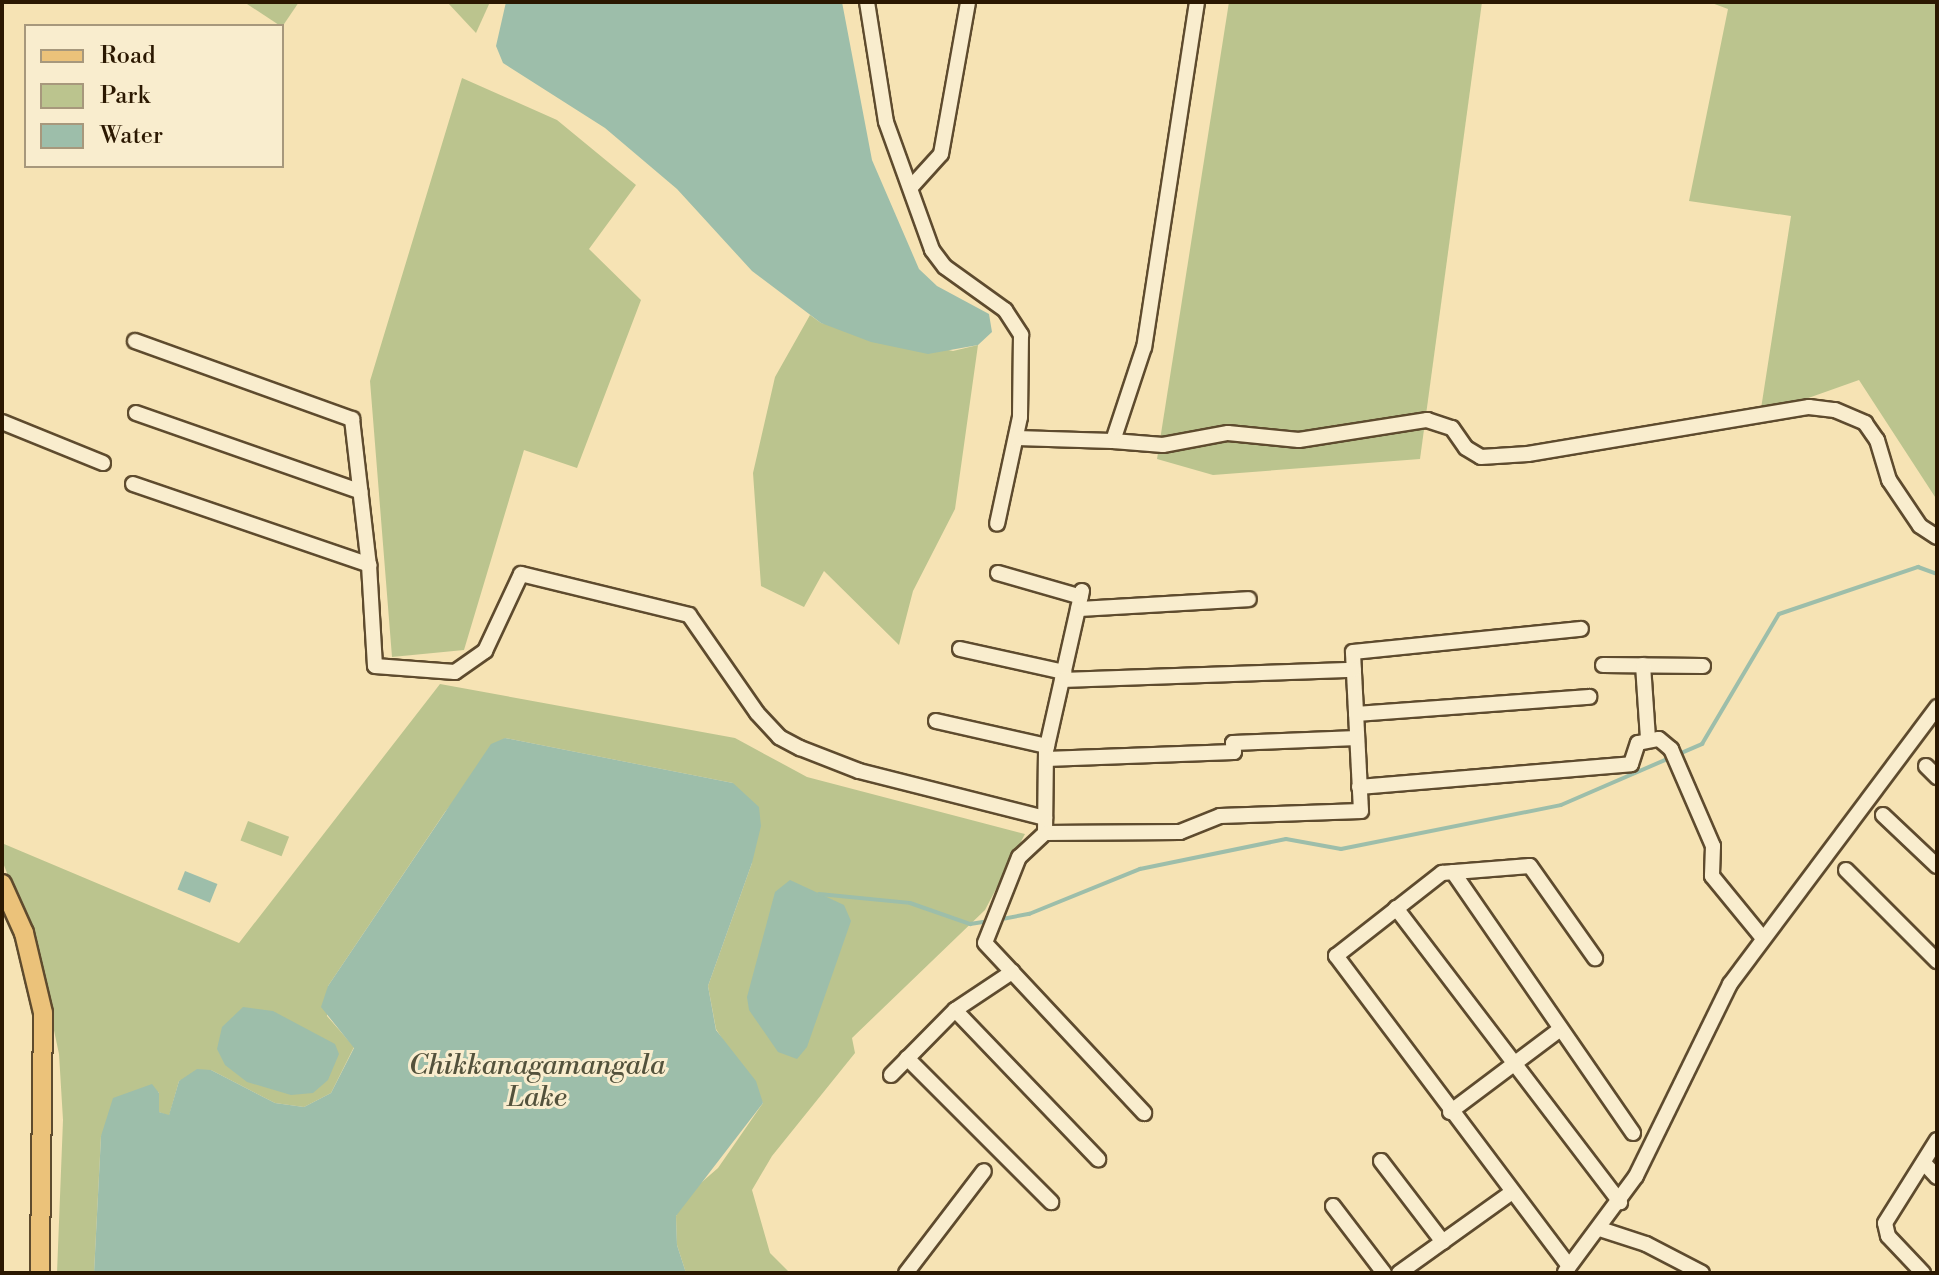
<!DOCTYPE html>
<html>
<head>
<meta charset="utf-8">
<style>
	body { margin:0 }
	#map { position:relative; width:1939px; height:1275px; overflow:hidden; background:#f6e3b4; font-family:"Libre Bodoni",serif }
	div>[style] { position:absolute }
	.green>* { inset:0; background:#bbc48e; transform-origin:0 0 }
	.water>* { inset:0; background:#9dbeaa; transform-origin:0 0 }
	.stream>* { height:4px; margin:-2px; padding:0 2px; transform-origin:2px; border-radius:2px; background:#9dbeaa }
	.roads { filter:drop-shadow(2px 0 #5e4b2e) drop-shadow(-2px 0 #5e4b2e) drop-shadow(0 2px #5e4b2e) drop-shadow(0 -2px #5e4b2e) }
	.minor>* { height:14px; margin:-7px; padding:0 7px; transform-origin:7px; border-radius:7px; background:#f9edce }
	.major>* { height:18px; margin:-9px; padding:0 9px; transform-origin:9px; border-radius:9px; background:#ebc27a }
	span { translate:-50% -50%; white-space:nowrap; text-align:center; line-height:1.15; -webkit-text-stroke:6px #f9edce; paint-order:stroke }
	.water-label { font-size:28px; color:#53523c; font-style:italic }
	.frame { position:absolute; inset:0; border:4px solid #2b1801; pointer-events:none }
	.legend { position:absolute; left:24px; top:24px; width:260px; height:144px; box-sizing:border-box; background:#f9edce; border:2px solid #a7987c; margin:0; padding:10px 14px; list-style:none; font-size:24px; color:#2b1801 }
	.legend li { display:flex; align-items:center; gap:16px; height:40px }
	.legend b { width:40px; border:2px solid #a7987c }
</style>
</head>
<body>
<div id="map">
	<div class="green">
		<div style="clip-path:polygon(244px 2px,299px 2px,282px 27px)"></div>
		<div style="clip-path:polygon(447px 2px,490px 2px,476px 33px)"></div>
		<div style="clip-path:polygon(1229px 2px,1482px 2px,1420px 459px,1213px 475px,1157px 459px)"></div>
		<div style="clip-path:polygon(1709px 2px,1937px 2px,1937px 500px,1859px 380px,1760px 415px,1791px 216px,1689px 201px,1728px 9px)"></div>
		<div style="clip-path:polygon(462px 78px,557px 120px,636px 185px,589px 249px,641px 300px,577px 468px,524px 450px,464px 650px,392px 657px,370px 381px)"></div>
		<div style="clip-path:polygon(810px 315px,821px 323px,953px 351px,978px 345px,955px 509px,913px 591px,899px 645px,824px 571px,804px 607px,761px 586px,753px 473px,775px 377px)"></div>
		<div style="clip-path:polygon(440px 684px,735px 738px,807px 777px,1025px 834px,985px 910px,852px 1038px,855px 1053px,772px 1156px,752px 1190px,770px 1253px,790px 1273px,686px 1273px,677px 1245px,676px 1216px,687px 1195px,718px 1168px,763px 1103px,716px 1029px,708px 986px,752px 863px,733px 783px,505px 738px,445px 812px,328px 986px,327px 1016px,354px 1047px,331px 1093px,304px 1107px,275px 1103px,211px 1070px,179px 1081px,169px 1116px,159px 1112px,159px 1092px,101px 1136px,94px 1273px,57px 1273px,63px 1120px,59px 1054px,38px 955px,2px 860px,4px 844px,239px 943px)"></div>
		<div style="left:248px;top:821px;width:44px;height:21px;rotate:21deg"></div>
	</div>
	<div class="water">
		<div style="clip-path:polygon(506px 2px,842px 2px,872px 160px,919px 269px,937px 286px,989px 314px,992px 332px,978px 345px,928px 354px,871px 342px,821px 323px,752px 271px,677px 189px,605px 128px,503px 63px,496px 46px)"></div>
		<div style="clip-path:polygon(505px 738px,733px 783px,759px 807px,761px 826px,752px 863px,708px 986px,716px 1030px,756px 1081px,763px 1103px,676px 1216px,677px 1245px,686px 1273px,94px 1273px,101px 1136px,113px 1098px,152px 1084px,159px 1093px,159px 1112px,169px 1115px,179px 1081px,197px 1069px,211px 1070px,275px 1103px,304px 1107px,331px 1093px,354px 1048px,321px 1007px,328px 986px,491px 744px)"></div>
		<div style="left:185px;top:871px;width:35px;height:20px;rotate:22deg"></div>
		<div style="clip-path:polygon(790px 880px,844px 905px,851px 921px,807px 1047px,797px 1059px,778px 1052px,749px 1010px,747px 997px,775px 892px)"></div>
		<div style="clip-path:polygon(243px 1007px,273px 1011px,335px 1044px,339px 1054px,328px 1080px,313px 1093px,291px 1095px,247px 1082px,225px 1065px,217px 1049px,222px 1027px)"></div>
	</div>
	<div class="stream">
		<div style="left:819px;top:894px;width:91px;rotate:5.6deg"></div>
		<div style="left:910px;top:903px;width:64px;rotate:19.3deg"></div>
		<div style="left:970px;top:924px;width:18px;rotate:-9deg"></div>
		<div style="left:997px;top:920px;width:33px;rotate:-11deg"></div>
		<div style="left:1029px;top:914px;width:120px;rotate:-22.1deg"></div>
		<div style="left:1140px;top:869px;width:149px;rotate:-11.6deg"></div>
		<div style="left:1286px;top:839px;width:56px;rotate:10.3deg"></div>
		<div style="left:1341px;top:849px;width:224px;rotate:-11.3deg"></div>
		<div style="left:1561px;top:805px;width:154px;rotate:-23.4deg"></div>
		<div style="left:1702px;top:744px;width:151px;rotate:-59.4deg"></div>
		<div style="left:1779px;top:614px;width:147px;rotate:-18.7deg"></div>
		<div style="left:1918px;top:567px;width:20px;rotate:20deg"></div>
	</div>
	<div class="roads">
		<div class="minor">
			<div style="left:867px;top:2px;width:121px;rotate:81deg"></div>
			<div style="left:886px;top:122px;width:136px;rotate:70.2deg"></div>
			<div style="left:932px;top:250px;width:21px;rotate:53deg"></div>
			<div style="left:945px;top:267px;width:74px;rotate:35.6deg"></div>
			<div style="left:1005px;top:310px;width:30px;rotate:57deg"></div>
			<div style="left:1021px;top:335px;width:82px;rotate:90.7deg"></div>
			<div style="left:1020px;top:417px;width:109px;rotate:102.1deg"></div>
			<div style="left:1197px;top:2px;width:349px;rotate:98.7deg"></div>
			<div style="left:1144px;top:347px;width:99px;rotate:108.3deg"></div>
			<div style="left:1113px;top:441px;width:50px;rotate:4.6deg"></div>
			<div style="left:1163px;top:445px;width:66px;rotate:-10.5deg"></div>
			<div style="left:1228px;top:433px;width:71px;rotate:5.6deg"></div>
			<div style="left:1299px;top:440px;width:130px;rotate:-8.9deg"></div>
			<div style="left:1427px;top:420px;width:26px;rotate:18deg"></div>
			<div style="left:1452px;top:428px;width:24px;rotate:55deg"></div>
			<div style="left:1466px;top:448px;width:17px;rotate:31deg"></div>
			<div style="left:1481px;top:457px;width:47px;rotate:-3.7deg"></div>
			<div style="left:1528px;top:454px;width:285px;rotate:-9.5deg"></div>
			<div style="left:1809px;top:407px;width:26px;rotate:7deg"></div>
			<div style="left:1835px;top:410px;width:33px;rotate:23deg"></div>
			<div style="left:1865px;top:423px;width:21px;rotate:55deg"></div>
			<div style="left:1877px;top:440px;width:42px;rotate:73.3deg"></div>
			<div style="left:1889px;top:480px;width:55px;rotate:56deg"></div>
			<div style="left:1920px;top:526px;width:20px;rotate:33deg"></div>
			<div style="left:912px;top:186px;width:43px;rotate:-47.8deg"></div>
			<div style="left:941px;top:154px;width:154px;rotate:-79.9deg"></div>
			<div style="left:135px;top:341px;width:231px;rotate:19.8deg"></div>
			<div style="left:352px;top:419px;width:147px;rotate:83.4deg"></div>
			<div style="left:136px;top:413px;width:238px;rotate:19.3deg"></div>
			<div style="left:2px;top:422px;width:109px;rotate:22.1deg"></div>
			<div style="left:1016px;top:438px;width:97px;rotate:1.8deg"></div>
			<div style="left:133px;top:484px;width:250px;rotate:18.9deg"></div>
			<div style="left:369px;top:565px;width:101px;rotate:86.6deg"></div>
			<div style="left:375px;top:666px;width:80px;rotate:4.3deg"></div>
			<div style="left:455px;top:672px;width:37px;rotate:-35deg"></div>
			<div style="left:485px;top:651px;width:85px;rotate:-64.9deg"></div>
			<div style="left:521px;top:574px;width:173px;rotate:13.7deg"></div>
			<div style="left:689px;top:615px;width:119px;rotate:55.2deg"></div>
			<div style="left:757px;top:713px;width:33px;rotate:47deg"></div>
			<div style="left:779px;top:737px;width:24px;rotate:28deg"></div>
			<div style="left:800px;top:748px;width:63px;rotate:21.3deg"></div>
			<div style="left:859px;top:771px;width:192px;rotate:14.2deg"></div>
			<div style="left:998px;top:573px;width:86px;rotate:16.1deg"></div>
			<div style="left:1082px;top:591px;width:164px;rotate:102.7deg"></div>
			<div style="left:1046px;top:751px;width:82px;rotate:90.7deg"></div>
			<div style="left:1045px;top:833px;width:135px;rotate:-0.4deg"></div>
			<div style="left:1180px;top:832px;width:43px;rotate:-21.8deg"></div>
			<div style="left:1220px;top:816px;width:141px;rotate:-2deg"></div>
			<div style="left:1361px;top:811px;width:159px;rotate:-92.9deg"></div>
			<div style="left:1353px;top:652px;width:229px;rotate:-5.8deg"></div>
			<div style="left:1078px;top:609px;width:171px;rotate:-3.3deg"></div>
			<div style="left:960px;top:649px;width:107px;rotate:12.5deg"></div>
			<div style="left:1603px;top:665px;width:100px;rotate:0.6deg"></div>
			<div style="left:1643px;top:665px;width:73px;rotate:86.1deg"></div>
			<div style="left:1062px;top:680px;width:292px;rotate:-2deg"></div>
			<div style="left:1356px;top:714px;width:234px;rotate:-4.2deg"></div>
			<div style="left:936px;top:721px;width:114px;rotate:12.7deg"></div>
			<div style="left:1046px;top:759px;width:188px;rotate:-2.1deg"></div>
			<div style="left:1234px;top:752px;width:9px;rotate:-96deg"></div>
			<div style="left:1233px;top:743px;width:124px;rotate:-2.3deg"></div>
			<div style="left:1926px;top:766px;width:16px;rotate:45deg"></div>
			<div style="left:1359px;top:787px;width:273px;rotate:-4.8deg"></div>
			<div style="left:1631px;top:764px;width:22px;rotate:-72deg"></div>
			<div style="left:1638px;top:743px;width:21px;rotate:-11deg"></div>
			<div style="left:1659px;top:739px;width:16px;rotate:40deg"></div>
			<div style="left:1671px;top:749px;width:106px;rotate:66.6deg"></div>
			<div style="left:1713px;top:846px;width:30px;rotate:92deg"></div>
			<div style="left:1712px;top:876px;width:79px;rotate:50.7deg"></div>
			<div style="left:1883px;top:815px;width:74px;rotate:43.4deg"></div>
			<div style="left:1045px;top:833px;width:35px;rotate:137deg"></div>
			<div style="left:1019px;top:857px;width:92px;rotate:111.6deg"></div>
			<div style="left:985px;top:943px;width:233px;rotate:46.9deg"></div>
			<div style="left:1846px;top:870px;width:129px;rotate:45deg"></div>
			<div style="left:1453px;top:872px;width:317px;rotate:55.4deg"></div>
			<div style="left:1396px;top:908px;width:370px;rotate:52.7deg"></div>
			<div style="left:955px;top:1010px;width:207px;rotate:46.2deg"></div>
			<div style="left:907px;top:1058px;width:204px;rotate:45deg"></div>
			<div style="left:891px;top:1075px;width:91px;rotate:-45.4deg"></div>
			<div style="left:955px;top:1010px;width:69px;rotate:-33.7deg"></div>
			<div style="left:1450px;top:1112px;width:135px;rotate:-36.9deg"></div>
			<div style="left:1381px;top:1161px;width:102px;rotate:52.6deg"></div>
			<div style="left:1924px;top:1163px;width:19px;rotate:47deg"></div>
			<div style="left:1333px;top:1206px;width:84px;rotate:52.7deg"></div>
			<div style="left:1600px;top:1229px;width:48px;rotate:18.1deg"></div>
			<div style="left:1646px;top:1244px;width:63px;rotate:27.4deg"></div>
			<div style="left:1569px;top:1266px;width:388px;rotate:-126.9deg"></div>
			<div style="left:1336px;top:956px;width:135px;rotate:-38.1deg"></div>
			<div style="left:1442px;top:873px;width:88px;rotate:-4.5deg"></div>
			<div style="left:1530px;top:866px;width:113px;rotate:54.8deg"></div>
			<div style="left:1565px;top:1272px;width:119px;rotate:-53.5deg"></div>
			<div style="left:1636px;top:1176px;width:214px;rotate:-63.9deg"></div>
			<div style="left:1730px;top:984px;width:346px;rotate:-53.2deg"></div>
			<div style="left:906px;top:1273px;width:128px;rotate:-52.6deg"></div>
			<div style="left:1399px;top:1273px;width:139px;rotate:-35.6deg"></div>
			<div style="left:1923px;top:1273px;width:51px;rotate:-133.4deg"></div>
			<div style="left:1888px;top:1236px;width:13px;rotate:-103deg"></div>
			<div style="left:1885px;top:1223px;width:98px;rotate:-57.9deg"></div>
		</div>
		<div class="major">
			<div style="left:2px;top:884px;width:54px;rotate:65.8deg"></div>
			<div style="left:24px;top:933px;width:82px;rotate:76.6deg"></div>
			<div style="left:43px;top:1013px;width:260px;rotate:90.7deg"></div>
		</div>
	</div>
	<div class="water-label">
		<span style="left:537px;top:1082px">Chikkanagamangala<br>Lake</span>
	</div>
	<div class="frame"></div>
	<ul class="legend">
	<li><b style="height:10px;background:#ebc27a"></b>Road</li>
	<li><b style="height:22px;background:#bbc48e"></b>Park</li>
	<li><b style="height:22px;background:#9dbeaa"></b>Water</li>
	</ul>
</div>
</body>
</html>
